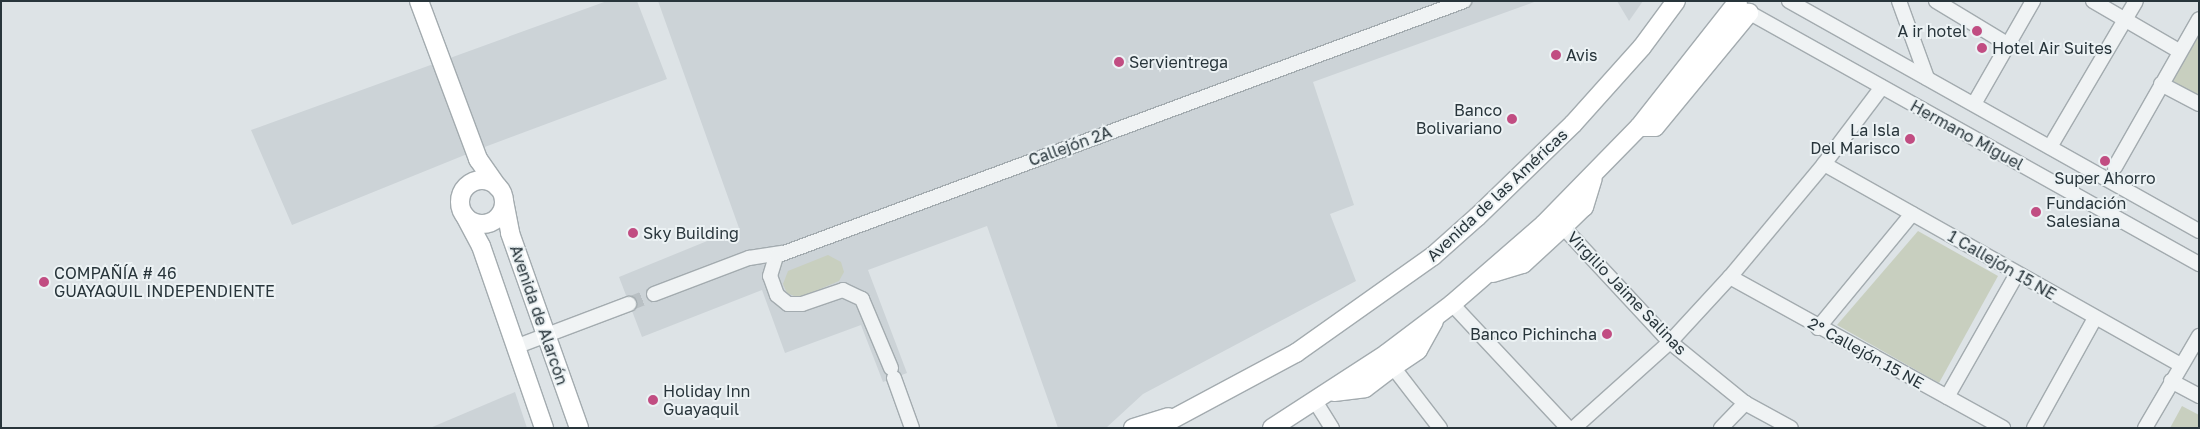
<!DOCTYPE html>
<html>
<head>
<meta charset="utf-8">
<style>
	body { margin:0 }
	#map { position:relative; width:2200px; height:429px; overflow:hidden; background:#dde3e6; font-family:"Golos Text",sans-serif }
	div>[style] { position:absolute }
	.built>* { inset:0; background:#ccd3d7 }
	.green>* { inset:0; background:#c8cfbf }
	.minor-tunnel>* { height:14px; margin-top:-7px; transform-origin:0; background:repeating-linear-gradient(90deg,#b9c0c4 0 14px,transparent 0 21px) }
	.roads { filter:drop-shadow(1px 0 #a3abaf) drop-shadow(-1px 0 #a3abaf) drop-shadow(0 1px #a3abaf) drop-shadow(0 -1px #a3abaf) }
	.minor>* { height:14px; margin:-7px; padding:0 7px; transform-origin:7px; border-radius:7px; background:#f0f3f4 }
	.major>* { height:18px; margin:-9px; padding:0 9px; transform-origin:9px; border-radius:9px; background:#fff }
	.major>.ring { margin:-9px; padding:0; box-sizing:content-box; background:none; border:18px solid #fff; border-radius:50% }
	.dots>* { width:14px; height:14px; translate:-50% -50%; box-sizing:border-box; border:2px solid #ecf2f4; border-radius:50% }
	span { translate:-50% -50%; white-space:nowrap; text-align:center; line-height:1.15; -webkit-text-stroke:4px #ecf2f4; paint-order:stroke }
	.poi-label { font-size:16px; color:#28353b }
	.right { translate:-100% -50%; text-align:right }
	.left { translate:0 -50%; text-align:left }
	.street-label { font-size:16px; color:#28353b }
	.frame { position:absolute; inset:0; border:2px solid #28353b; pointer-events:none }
</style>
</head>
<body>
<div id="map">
	<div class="built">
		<div style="clip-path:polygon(607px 1px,637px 1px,667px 79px,482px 148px,292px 225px,251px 130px)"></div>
		<div style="clip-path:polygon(658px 1px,1537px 1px,1313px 82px,1354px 205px,1330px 214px,1356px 281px,1143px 394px,1106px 428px,1058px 428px,987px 226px,868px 270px,907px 373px,883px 382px,861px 325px,785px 353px,762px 290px,642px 337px,619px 277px,739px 228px)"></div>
		<div style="clip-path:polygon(1617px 1px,1643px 1px,1629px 21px)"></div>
		<div style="clip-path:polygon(515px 392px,527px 428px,430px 428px)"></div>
	</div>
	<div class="green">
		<div style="clip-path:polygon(2199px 29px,2199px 105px,2166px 86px)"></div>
		<div style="clip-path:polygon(1918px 231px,1998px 276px,1939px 383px,1837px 325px)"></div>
		<div style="clip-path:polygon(828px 255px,841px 262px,844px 272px,839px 281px,799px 298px,787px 293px,783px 284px,788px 271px)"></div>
		<div style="clip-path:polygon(2182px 406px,2199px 415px,2199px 428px,2170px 428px)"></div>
	</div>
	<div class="minor-tunnel">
		<div style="left:629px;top:304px;width:27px;rotate:-22deg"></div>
	</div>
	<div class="roads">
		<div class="minor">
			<div style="left:1789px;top:1px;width:470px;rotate:29.3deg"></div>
			<div style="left:1899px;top:1px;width:82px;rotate:70deg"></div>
			<div style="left:1936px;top:1px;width:85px;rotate:31.1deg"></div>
			<div style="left:2093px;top:1px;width:99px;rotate:30.2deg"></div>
			<div style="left:1741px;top:8px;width:525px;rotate:29.2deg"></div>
			<div style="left:2161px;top:84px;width:43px;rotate:27.8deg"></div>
			<div style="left:1974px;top:104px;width:119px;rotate:-60.2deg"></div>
			<div style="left:2050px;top:147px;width:169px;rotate:-59.5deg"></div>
			<div style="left:1824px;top:164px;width:410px;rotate:29.4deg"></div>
			<div style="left:2115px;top:167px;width:170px;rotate:-60.4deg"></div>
			<div style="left:1563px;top:227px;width:157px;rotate:47.1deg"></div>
			<div style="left:1670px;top:342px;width:97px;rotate:39.1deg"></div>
			<div style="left:1745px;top:403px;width:52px;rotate:28.5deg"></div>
			<div style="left:1730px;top:277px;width:312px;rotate:28.9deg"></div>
			<div style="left:654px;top:294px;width:102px;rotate:-20.8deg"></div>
			<div style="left:749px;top:258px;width:33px;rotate:-9deg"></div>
			<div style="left:1452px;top:304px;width:170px;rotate:46.9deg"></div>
			<div style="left:1818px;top:328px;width:148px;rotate:-50.5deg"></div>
			<div style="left:515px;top:347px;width:122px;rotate:-20.7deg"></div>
			<div style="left:1393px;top:367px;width:77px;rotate:52.4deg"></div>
			<div style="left:891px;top:368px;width:75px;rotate:-112.8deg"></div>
			<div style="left:862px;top:299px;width:21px;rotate:-155deg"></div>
			<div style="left:843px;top:290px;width:43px;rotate:161.1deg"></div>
			<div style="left:802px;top:304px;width:14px;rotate:180deg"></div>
			<div style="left:788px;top:304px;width:14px;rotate:-141deg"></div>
			<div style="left:777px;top:295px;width:20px;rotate:-110deg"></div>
			<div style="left:770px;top:276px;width:21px;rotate:-73deg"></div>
			<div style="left:776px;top:256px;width:734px;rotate:-20.34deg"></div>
			<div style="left:894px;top:378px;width:53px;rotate:70.2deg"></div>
			<div style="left:2171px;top:381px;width:32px;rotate:28deg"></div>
			<div style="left:1947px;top:397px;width:142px;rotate:-60.4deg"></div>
			<div style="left:1315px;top:401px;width:32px;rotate:58deg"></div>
			<div style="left:1574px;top:428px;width:129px;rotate:-41.9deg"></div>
			<div style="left:1670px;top:342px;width:88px;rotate:-47.3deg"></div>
			<div style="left:1730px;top:277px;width:147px;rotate:-50.2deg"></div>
			<div style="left:1824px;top:164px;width:96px;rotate:-53deg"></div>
			<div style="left:1721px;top:428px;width:35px;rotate:-46deg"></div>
			<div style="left:2034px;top:428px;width:126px;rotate:-61deg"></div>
			<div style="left:2145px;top:428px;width:107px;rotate:-59.6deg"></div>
		</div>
		<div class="major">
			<div style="left:419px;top:1px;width:169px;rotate:69.5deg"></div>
			<div style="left:478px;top:159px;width:35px;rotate:55deg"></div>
			<div style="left:1639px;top:127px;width:16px"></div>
			<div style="left:1655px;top:127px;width:148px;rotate:-50.5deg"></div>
			<div class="ring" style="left:460px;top:180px;width:26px;height:26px"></div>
			<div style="left:504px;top:201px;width:33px;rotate:79deg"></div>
			<div style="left:510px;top:233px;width:207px;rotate:70.5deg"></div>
			<div style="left:465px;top:216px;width:34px;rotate:62deg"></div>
			<div style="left:481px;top:246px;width:193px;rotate:70.9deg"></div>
			<div style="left:1493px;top:273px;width:31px;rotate:-17deg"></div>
			<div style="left:1523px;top:264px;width:54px;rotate:-42.8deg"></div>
			<div style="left:1563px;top:227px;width:29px;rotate:-44deg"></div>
			<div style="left:1584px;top:207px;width:30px;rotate:-73deg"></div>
			<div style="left:1334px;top:392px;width:31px;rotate:-7deg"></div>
			<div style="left:1365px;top:388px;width:35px;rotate:-37deg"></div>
			<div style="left:1393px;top:367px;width:30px;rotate:-34deg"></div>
			<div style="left:1418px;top:350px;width:33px;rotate:-61deg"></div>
			<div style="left:1133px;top:428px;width:37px;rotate:-17deg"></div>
			<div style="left:1156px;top:428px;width:159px;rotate:-28.2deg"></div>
			<div style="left:1296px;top:353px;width:168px;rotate:-35.3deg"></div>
			<div style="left:1433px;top:256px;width:59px;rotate:-41.6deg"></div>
			<div style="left:1477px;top:217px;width:134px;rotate:-44.1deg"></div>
			<div style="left:1573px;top:124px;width:103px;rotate:-48.1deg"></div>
			<div style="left:1642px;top:47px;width:57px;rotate:-53.5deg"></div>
			<div style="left:1272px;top:428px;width:136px;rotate:-33deg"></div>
			<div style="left:1386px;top:354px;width:83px;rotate:-37.1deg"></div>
			<div style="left:1452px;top:304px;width:122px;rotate:-41deg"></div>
			<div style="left:1544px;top:224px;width:136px;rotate:-45.6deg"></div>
			<div style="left:1639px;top:127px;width:160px;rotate:-51.8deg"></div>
		</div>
	</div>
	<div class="dots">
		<div style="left:1977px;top:31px;background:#c14d82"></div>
		<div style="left:1982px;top:48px;background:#c14d82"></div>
		<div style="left:1556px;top:55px;background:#c14d82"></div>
		<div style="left:1119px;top:62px;background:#c14d82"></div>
		<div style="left:1512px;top:119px;background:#c14d82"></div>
		<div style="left:1910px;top:139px;background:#c14d82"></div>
		<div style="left:2105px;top:161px;background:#c14d82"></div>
		<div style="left:2036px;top:212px;background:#c14d82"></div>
		<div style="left:633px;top:233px;background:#c14d82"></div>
		<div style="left:44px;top:282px;background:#c14d82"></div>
		<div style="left:1607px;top:334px;background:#c14d82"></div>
		<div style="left:653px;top:400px;background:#c14d82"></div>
	</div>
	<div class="poi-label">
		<span class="right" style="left:1967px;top:31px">A ir hotel</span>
		<span class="left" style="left:1992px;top:48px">Hotel Air Suites</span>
		<span class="left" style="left:1566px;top:55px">Avis</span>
		<span class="left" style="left:1129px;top:62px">Servientrega</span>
		<span class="right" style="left:1502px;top:119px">Banco<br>Bolivariano</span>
		<span class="right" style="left:1900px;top:139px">La Isla<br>Del Marisco</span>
		<span style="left:2105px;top:178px">Super Ahorro</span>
		<span class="left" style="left:2046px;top:212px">Fundación<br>Salesiana</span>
		<span class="left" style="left:643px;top:233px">Sky Building</span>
		<span class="left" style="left:54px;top:282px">COMPAÑÍA # 46<br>GUAYAQUIL INDEPENDIENTE</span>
		<span class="right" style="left:1597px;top:334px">Banco Pichincha</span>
		<span class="left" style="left:663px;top:400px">Holiday Inn<br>Guayaquil</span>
	</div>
	<div class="street-label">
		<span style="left:1967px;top:135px;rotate:29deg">Hermano Miguel</span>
		<span style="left:1070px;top:146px;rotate:-20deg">Callejón 2A</span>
		<span style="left:1497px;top:195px;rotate:-43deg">Avenida de las Américas</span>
		<span style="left:2002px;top:265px;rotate:30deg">1 Callejón 15 NE</span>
		<span style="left:1627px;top:293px;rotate:46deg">Virgilio Jaime Salinas</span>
		<span style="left:539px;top:315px;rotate:71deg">Avenida de Alarcón</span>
		<span style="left:1866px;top:353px;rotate:29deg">2° Callejón 15 NE</span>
	</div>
	<div class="frame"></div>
</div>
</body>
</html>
